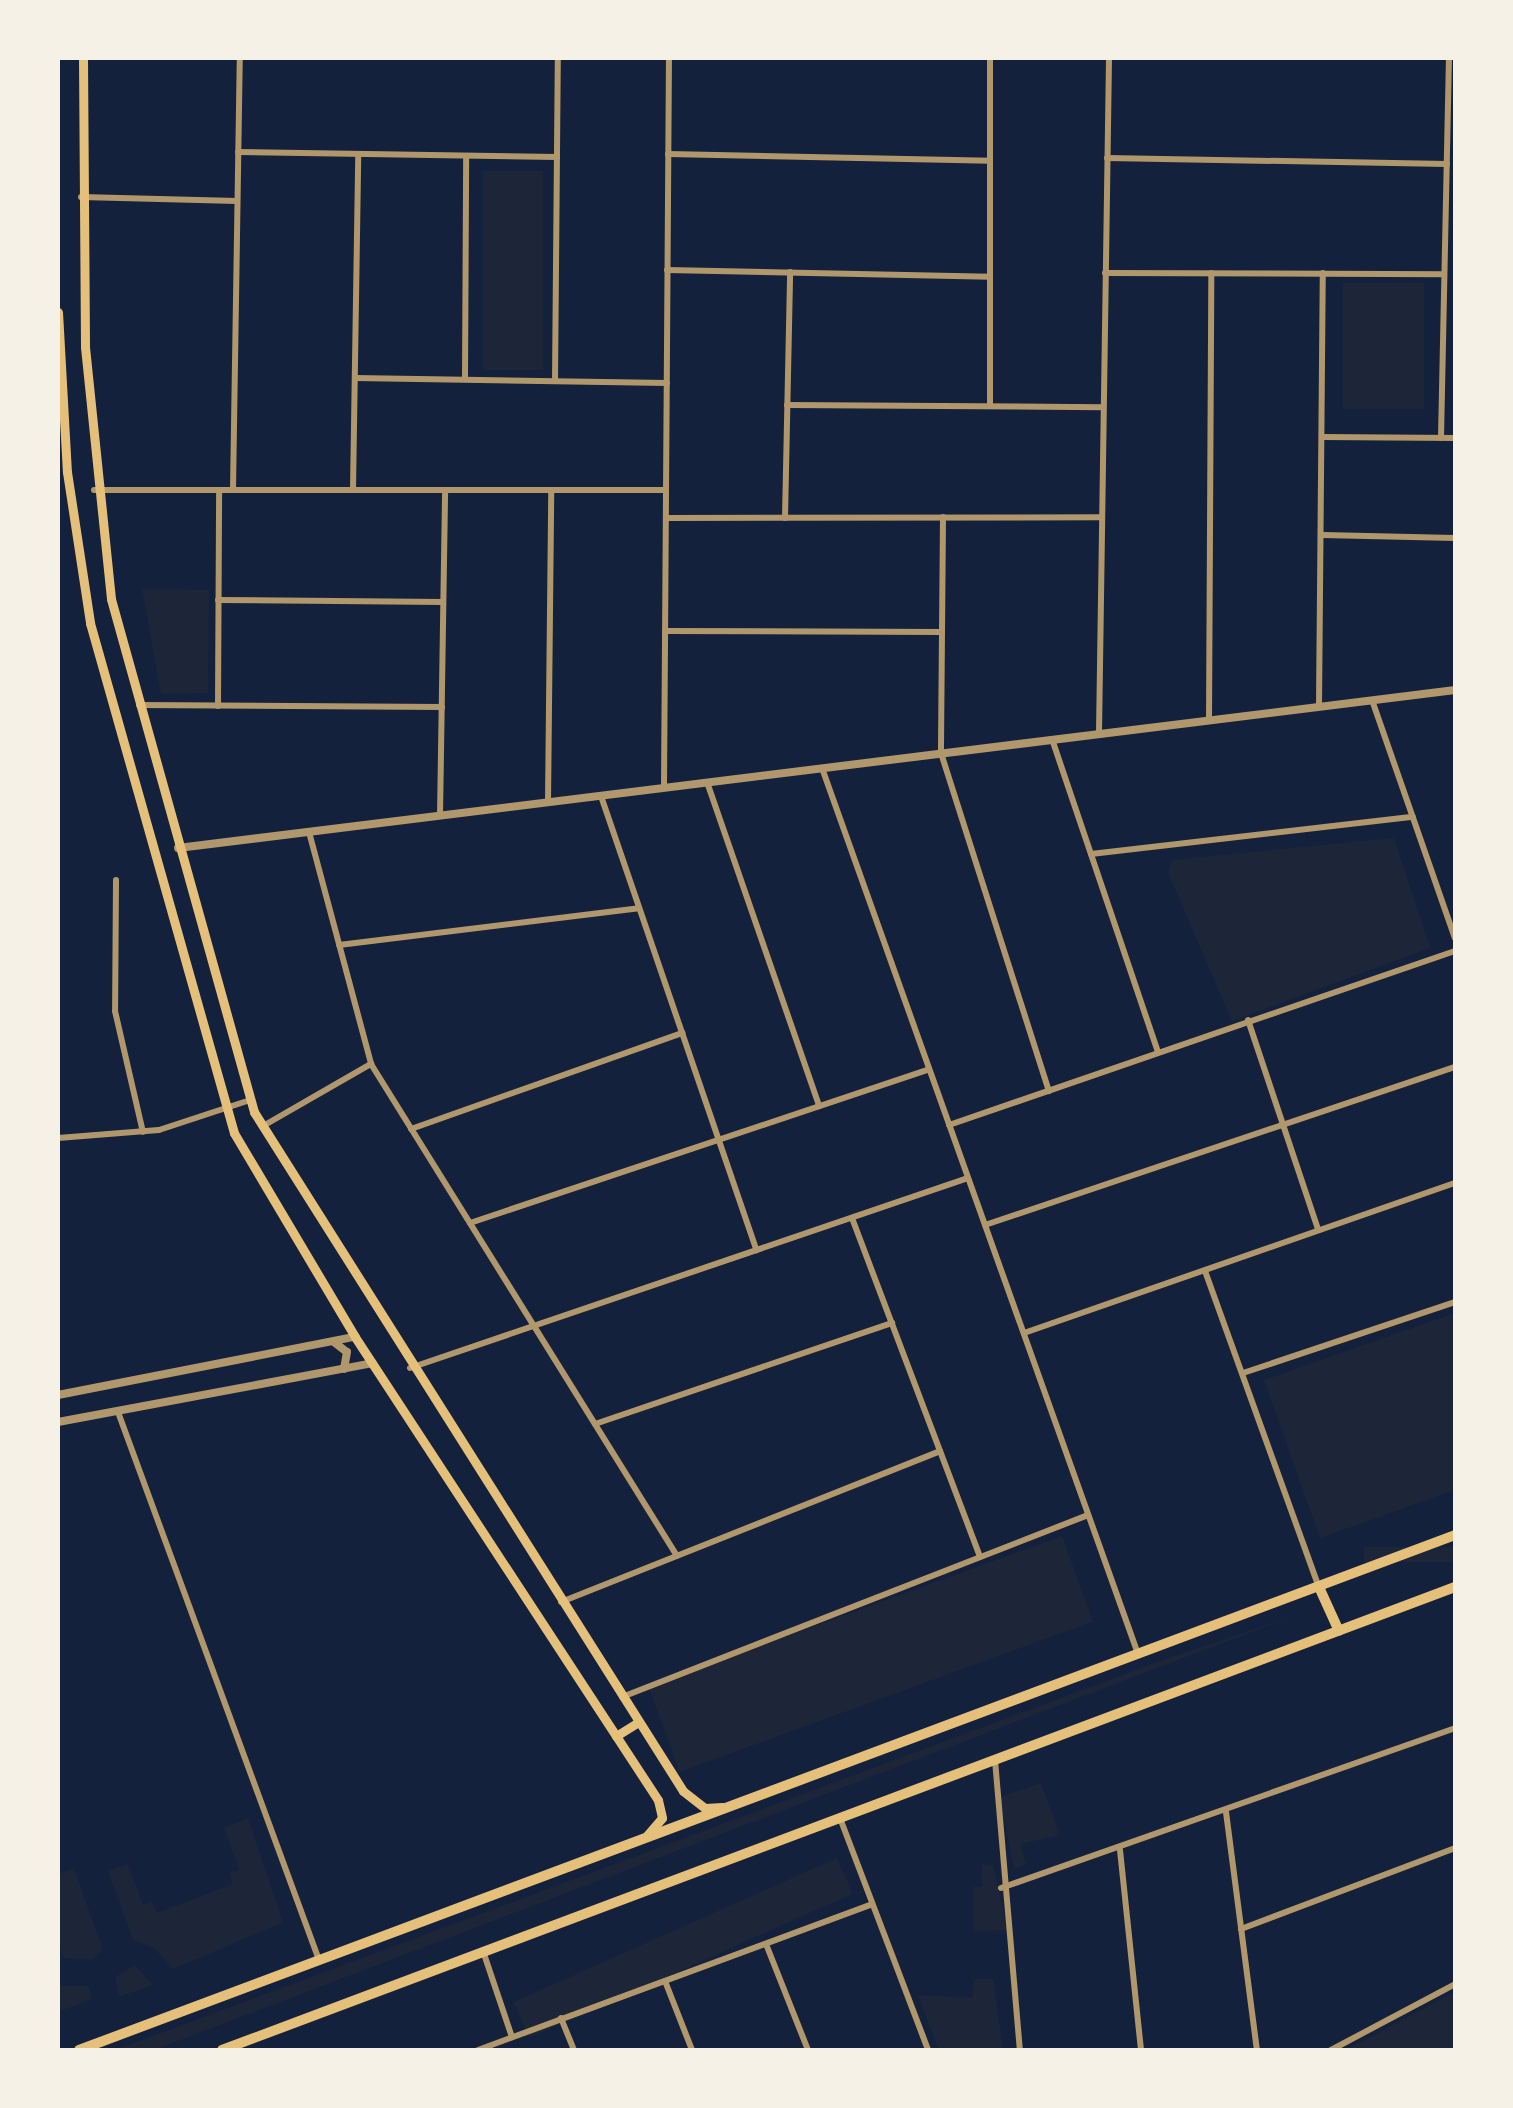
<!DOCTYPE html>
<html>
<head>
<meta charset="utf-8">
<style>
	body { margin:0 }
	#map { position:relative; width:1513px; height:2108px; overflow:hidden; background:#14213d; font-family:"Work Sans",sans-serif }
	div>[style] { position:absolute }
	.green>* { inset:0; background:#1d2539; transform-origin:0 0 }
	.minor>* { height:6px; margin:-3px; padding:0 3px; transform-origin:3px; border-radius:3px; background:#b1986c }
	.tertiary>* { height:8px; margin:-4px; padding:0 4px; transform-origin:4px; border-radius:4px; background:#b1986c }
	.secondary>* { height:9px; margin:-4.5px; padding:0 4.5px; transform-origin:4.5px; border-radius:4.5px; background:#e5c07b }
	.trunk>* { height:10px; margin:-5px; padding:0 5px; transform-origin:5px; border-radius:5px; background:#e5c07b }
	span { translate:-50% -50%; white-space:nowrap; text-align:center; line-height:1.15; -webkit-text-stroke:6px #f6f1e7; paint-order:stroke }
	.frame { position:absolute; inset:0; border:60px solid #f6f1e7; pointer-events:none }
</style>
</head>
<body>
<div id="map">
	<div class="green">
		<div style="left:483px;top:171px;width:60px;height:199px"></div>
		<div style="left:1343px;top:283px;width:81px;height:126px"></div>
		<div style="clip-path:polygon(142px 589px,209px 590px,208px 693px,161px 694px)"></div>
		<div style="clip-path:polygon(1394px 838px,1430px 948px,1232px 1021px,1168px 873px,1172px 860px)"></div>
		<div style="clip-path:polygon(1455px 1313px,1455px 1490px,1320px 1538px,1264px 1380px)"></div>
		<div style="left:1062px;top:1536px;width:91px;height:440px;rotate:70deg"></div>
		<div style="left:1455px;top:1547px;width:15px;height:91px;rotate:90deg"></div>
		<div style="clip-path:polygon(1296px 1615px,154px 2050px,115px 2050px,1163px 1660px)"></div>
		<div style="clip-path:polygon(1041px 1783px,1060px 1835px,1020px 1844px,1026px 1864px,1014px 1869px,1000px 1797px)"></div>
		<div style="clip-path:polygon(248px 1819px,283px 1922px,173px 1969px,154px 1948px,133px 1940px,108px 1871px,128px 1864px,143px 1905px,152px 1902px,157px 1913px,233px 1884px,229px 1873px,239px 1870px,224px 1827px)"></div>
		<div style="left:837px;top:1858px;width:39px;height:354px;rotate:66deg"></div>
		<div style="clip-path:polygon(993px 1864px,1007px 1930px,973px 1931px,973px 1887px,982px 1887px,982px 1865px)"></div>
		<div style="clip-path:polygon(74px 1868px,103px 1950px,93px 1959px,63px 1958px,58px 1942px,58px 1874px)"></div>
		<div style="clip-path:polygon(135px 1965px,153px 1985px,119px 1997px,115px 1977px)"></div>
		<div style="clip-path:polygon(974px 1979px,993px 1979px,1003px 2050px,939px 2050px,918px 1995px,972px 1998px)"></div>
		<div style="clip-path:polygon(58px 1986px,89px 1986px,92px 1999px,58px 2012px)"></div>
		<div style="clip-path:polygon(1455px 1992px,1455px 2050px,1346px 2050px)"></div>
	</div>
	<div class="minor">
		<div style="left:238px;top:152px;width:319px;rotate:0.9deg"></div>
		<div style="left:668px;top:154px;width:322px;rotate:1.2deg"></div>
		<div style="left:1107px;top:158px;width:340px;rotate:1deg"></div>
		<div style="left:81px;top:197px;width:156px;rotate:1.5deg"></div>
		<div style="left:667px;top:270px;width:323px;rotate:1.2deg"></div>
		<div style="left:1105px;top:273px;width:339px;rotate:0.2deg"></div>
		<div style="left:355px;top:378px;width:312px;rotate:0.9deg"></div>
		<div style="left:465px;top:379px;width:223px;rotate:-89.7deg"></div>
		<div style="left:555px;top:381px;width:323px;rotate:-89.5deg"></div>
		<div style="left:787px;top:405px;width:316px;rotate:0.4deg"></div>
		<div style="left:990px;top:406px;width:348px;rotate:-90deg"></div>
		<div style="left:1323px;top:437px;width:132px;rotate:0.4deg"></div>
		<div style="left:1441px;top:438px;width:380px;rotate:-88.8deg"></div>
		<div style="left:94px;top:490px;width:572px"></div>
		<div style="left:233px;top:490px;width:432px;rotate:-89.1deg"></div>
		<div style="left:353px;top:490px;width:335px;rotate:-89.1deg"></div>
		<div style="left:943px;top:517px;width:236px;rotate:90.5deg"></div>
		<div style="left:941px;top:753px;width:355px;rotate:72.3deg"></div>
		<div style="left:666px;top:518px;width:436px;rotate:-0.1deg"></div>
		<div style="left:785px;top:518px;width:246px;rotate:-88.8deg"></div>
		<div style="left:1323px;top:535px;width:132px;rotate:1.3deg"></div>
		<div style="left:218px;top:600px;width:225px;rotate:0.5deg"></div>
		<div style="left:665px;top:631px;width:277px;rotate:0.2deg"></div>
		<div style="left:1372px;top:700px;width:252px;rotate:70.8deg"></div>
		<div style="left:139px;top:705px;width:303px;rotate:0.4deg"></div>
		<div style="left:218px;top:706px;width:216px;rotate:-89.7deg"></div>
		<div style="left:1319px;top:706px;width:433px;rotate:-89.5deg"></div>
		<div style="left:1209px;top:720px;width:447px;rotate:-89.7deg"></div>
		<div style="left:1099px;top:733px;width:675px;rotate:-89.15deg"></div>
		<div style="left:1052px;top:739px;width:331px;rotate:71.3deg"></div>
		<div style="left:822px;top:768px;width:941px;rotate:70.37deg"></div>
		<div style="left:707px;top:782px;width:343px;rotate:70.9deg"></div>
		<div style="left:664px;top:788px;width:730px;rotate:-89.61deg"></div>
		<div style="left:601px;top:796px;width:480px;rotate:71.1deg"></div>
		<div style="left:548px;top:802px;width:312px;rotate:-89.4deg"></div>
		<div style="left:440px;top:816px;width:326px;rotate:-89.1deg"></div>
		<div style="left:309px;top:832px;width:240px;rotate:75deg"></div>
		<div style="left:371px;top:1064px;width:579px;rotate:58.12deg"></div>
		<div style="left:1091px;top:854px;width:324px;rotate:-6.6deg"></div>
		<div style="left:116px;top:880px;width:131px;rotate:90.4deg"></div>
		<div style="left:115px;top:1011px;width:124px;rotate:77deg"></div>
		<div style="left:339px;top:945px;width:302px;rotate:-7deg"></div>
		<div style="left:1248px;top:1020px;width:220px;rotate:71.5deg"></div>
		<div style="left:949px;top:1125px;width:535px;rotate:-18.98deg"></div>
		<div style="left:263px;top:1126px;width:125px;rotate:-29.9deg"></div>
		<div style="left:411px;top:1129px;width:288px;rotate:-19.5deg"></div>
		<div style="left:58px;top:1138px;width:101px;rotate:-4.5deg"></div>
		<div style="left:159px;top:1130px;width:96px;rotate:-18.2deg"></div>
		<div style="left:852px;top:1218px;width:362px;rotate:69.3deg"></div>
		<div style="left:470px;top:1223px;width:484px;rotate:-18.5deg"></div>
		<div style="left:985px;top:1225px;width:496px;rotate:-18.6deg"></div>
		<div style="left:1205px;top:1271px;width:336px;rotate:70.2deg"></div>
		<div style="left:1024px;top:1333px;width:456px;rotate:-19.2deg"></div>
		<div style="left:410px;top:1368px;width:589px;rotate:-18.8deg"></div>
		<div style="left:1243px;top:1373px;width:224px;rotate:-18.5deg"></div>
		<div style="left:118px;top:1412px;width:584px;rotate:69.86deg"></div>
		<div style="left:595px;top:1424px;width:314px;rotate:-18.8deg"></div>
		<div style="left:561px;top:1602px;width:408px;rotate:-21.7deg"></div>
		<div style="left:622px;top:1697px;width:500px;rotate:-21.33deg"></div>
		<div style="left:995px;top:1760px;width:291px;rotate:85.1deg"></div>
		<div style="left:1226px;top:1812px;width:240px;rotate:82.6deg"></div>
		<div style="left:840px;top:1818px;width:248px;rotate:69.2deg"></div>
		<div style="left:1120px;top:1850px;width:201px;rotate:84deg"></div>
		<div style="left:1001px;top:1888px;width:481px;rotate:-19.4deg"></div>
		<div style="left:1241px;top:1929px;width:229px;rotate:-20.7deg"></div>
		<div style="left:766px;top:1944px;width:114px;rotate:68.4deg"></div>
		<div style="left:483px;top:1951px;width:91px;rotate:71.4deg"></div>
		<div style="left:665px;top:1981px;width:74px;rotate:68.6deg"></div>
		<div style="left:561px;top:2018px;width:35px;rotate:68deg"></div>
		<div style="left:478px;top:2050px;width:419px;rotate:-20.3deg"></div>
		<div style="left:1331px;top:2050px;width:140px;rotate:-28deg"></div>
	</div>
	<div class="tertiary">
		<div style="left:178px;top:848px;width:1287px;rotate:-7.05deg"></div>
		<div style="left:334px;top:1342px;width:16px;rotate:38deg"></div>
		<div style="left:347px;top:1352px;width:17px;rotate:100deg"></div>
		<div style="left:58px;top:1395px;width:303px;rotate:-11.1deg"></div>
		<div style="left:58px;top:1422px;width:320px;rotate:-10.6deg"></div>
	</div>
	<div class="secondary">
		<div style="left:83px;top:58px;width:289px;rotate:89.6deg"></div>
		<div style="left:85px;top:347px;width:253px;rotate:84.1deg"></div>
		<div style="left:111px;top:599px;width:533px;rotate:74.42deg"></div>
		<div style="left:254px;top:1112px;width:803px;rotate:57.71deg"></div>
		<div style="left:683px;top:1791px;width:28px;rotate:38deg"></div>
		<div style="left:705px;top:1808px;width:17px;rotate:-3deg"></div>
		<div style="left:58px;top:312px;width:160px;rotate:86.8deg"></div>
		<div style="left:67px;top:472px;width:153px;rotate:81.3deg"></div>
		<div style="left:90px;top:623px;width:530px;rotate:74.23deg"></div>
		<div style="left:234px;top:1133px;width:237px;rotate:59.3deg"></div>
		<div style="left:355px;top:1337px;width:553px;rotate:56.8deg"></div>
		<div style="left:658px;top:1800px;width:18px;rotate:77deg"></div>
		<div style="left:662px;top:1818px;width:23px;rotate:131deg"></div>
		<div style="left:616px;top:1736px;width:26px;rotate:-32deg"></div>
	</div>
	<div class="trunk">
		<div style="left:1319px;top:1587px;width:48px;rotate:65.6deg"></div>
		<div style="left:79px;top:2050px;width:1469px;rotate:-20.52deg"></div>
		<div style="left:222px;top:2050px;width:1317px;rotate:-20.58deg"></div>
	</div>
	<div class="frame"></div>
</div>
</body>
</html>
